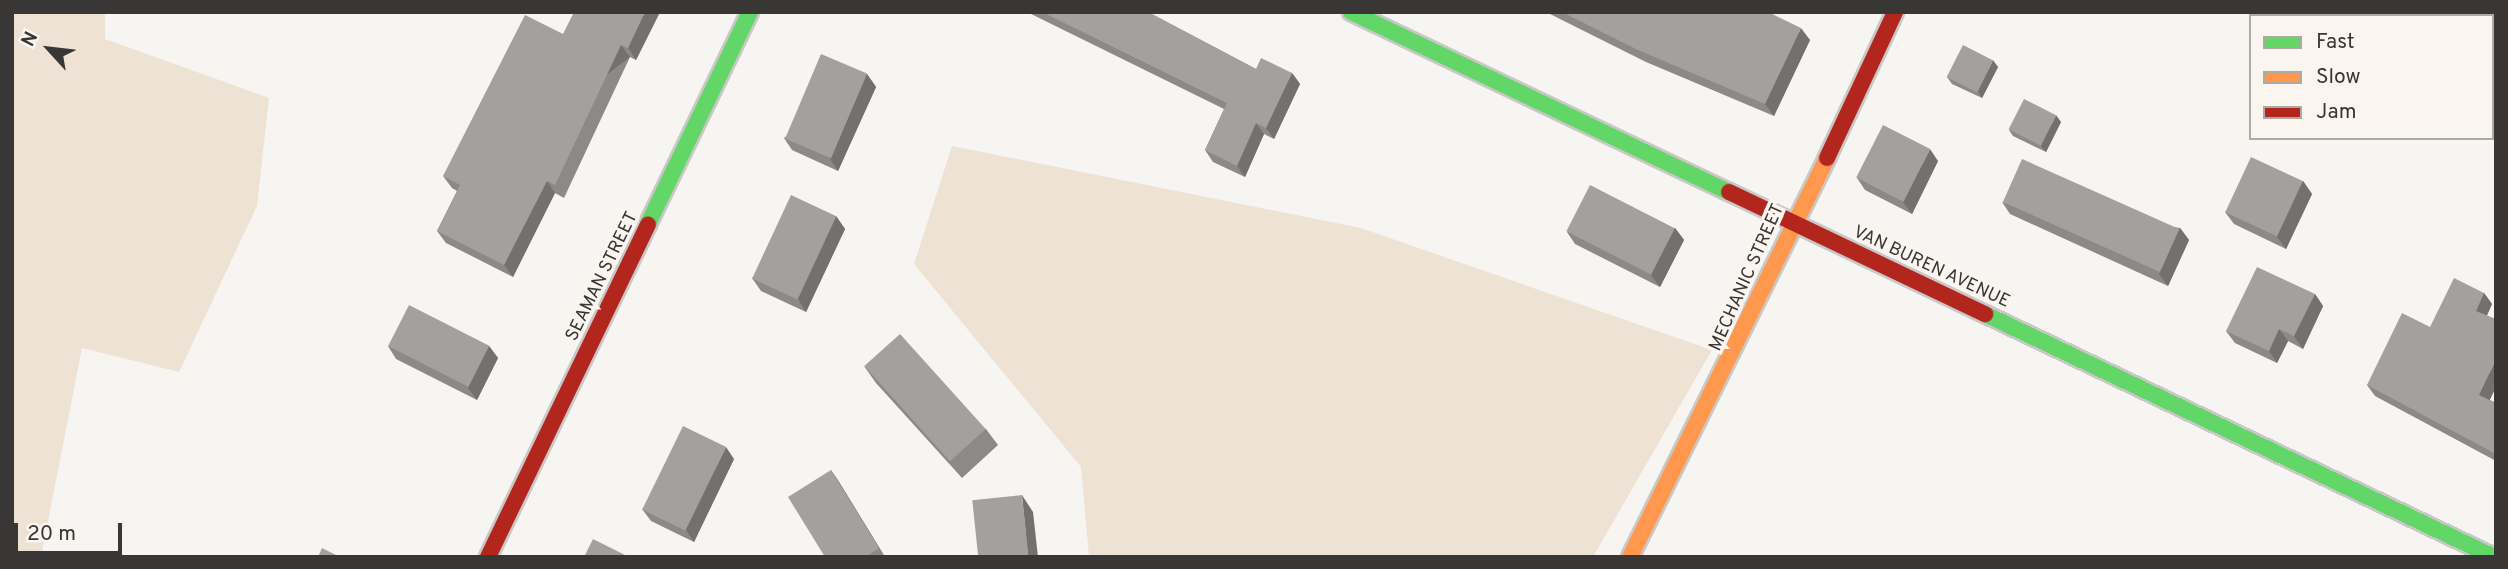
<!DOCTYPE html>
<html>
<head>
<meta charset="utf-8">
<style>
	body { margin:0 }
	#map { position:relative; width:2508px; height:569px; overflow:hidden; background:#f7f5f2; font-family:Overpass,sans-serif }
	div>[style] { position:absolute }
	.green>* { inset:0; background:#eee2d4 }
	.roads { filter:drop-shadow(2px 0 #cac8c6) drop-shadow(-2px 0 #cac8c6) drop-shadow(0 2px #cac8c6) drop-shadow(0 -2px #cac8c6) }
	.fast>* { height:16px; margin:-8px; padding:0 8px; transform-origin:8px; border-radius:8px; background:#63d668 }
	.slow>* { height:16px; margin:-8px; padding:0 8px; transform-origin:8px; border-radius:8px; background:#ff974d }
	.jam>* { height:16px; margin:-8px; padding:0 8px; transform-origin:8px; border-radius:8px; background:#b3261e }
	.wall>* { inset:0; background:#8c8a88; transform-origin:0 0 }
	.shaded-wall>* { inset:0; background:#72716f; transform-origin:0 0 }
	.building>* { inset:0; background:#a3a19e; transform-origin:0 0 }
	span { translate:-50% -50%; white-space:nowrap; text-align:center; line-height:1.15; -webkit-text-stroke:7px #faf5ef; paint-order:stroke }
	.street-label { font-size:18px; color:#393735 }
	.frame { position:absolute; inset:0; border:14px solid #393735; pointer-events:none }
	.legend { position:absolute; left:2249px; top:14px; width:245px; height:126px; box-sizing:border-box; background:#faf5ef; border:2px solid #ada9a5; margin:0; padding:9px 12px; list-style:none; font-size:21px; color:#393735 }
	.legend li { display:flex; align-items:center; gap:14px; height:35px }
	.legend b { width:35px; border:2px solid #ada9a5 }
	.north { position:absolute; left:14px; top:14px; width:70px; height:70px; -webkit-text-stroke:5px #faf5ef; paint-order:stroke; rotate:297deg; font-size:19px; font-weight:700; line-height:28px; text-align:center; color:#393735 }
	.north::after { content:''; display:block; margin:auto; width:24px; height:32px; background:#393735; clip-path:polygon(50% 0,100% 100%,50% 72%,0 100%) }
	.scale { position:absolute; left:14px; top:523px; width:108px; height:32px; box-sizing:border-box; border:4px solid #393735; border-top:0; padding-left:9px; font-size:21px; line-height:24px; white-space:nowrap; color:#393735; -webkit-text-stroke:5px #faf5ef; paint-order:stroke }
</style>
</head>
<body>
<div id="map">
	<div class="green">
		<div style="clip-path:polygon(12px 12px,105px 12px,105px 39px,269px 98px,257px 206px,179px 372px,82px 348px,41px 557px,12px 557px)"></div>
		<div style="clip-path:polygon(952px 146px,1361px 228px,1712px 350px,1593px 557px,1089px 557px,1081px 467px,914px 264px)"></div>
	</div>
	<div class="roads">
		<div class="fast">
			<div style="left:1351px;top:12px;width:419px;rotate:25.5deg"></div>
			<div style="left:648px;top:224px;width:235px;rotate:-64.3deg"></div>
			<div style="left:1985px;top:314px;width:564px;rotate:25.52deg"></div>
		</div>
		<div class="slow">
			<div style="left:1630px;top:557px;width:445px;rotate:-63.7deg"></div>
		</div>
		<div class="jam">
			<div style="left:1827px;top:158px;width:161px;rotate:-65deg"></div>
			<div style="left:1729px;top:192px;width:284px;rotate:25.5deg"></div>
			<div style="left:488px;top:557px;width:369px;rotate:-64.3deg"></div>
		</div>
	</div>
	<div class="wall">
		<div style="clip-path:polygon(660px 12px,636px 60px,630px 57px,564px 198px,555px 193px,513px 277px,446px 243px,437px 231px,457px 191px,452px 188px,443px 176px,563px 34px)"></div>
		<div style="clip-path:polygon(1027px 12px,1148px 12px,1256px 69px,1292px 73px,1300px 84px,1274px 139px,1264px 134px,1245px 177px,1213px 162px,1205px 150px,1224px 109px)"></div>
		<div style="clip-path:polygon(1546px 12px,1768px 12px,1810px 40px,1774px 116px,1646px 62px)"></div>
		<div style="left:2496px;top:12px;width:57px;height:6px;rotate:90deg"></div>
		<div style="clip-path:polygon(1998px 67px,1982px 98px,1952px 84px,1947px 77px)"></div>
		<div style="clip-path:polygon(867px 74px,876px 87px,838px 171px,792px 150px,784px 138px)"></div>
		<div style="clip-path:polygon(2061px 122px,2046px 152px,2013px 136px,2009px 130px)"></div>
		<div style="clip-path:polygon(1938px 161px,1912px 214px,1865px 190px,1857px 178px)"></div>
		<div style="clip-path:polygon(2303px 181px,2312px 194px,2286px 249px,2234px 224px,2225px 212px)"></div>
		<div style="clip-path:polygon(2002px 202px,2180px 228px,2189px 240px,2168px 286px,2010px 214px)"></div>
		<div style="clip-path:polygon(836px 216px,845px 229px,806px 312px,761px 291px,752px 278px)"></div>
		<div style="clip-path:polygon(1675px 228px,1684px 240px,1660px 287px,1575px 244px,1567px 232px)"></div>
		<div style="clip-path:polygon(2484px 293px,2492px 304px,2487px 315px,2490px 400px,2496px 403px,2496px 461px,2375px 396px,2367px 385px)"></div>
		<div style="clip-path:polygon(2315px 294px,2323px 306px,2303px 349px,2288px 341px,2277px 363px,2235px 343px,2226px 331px)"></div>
		<div style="clip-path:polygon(388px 346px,489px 346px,498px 358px,477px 400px,396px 359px)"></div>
		<div style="clip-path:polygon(864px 366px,986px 429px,998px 445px,962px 478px,876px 383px)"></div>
		<div style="clip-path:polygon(734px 459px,694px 542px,651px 521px,642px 509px)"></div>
		<div style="clip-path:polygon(831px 470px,839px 482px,885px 557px,825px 557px)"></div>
	</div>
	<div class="shaded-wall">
		<div style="clip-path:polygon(645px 12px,660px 12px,636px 60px,628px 48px)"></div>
		<div style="clip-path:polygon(1801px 28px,1810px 40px,1774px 116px,1765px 104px)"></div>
		<div style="left:621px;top:45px;width:15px;height:155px;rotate:53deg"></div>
		<div style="clip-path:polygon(1993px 60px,1998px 67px,1982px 98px,1978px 92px)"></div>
		<div style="clip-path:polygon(1292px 73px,1300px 84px,1274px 139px,1266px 128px)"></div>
		<div style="clip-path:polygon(867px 74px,876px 87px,838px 171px,830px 159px)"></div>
		<div style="clip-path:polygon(2056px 115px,2061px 122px,2046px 152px,2041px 146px)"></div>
		<div style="clip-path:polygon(1256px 123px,1264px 134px,1245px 177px,1237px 166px)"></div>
		<div style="clip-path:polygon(1930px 149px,1938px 161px,1912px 214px,1903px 202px)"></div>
		<div style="clip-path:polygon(547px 181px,555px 193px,513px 277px,504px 265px)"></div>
		<div style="clip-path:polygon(2303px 181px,2312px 194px,2286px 249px,2277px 237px)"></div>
		<div style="clip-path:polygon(836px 216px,845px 229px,806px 312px,798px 299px)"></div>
		<div style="clip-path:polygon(1675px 228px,1684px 240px,1660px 287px,1651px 275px)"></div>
		<div style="clip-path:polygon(2180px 228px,2189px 240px,2168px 286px,2159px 274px)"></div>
		<div style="clip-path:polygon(2484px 293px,2492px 304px,2484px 322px,2476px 311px)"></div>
		<div style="clip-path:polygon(2315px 294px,2323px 306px,2303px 349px,2294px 336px)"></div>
		<div style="clip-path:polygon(2279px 329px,2288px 341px,2277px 363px,2269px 351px)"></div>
		<div style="clip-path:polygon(489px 346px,498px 358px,477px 400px,468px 388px)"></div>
		<div style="clip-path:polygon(2496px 359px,2496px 387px,2487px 406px,2479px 395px)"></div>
		<div style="clip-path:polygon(726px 447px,734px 459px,694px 542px,685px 529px)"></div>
		<div style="clip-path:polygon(831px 470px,839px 482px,885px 557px,879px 548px)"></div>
		<div style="clip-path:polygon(1022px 495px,1033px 512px,1038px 557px,1028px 557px)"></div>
	</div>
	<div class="building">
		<div style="clip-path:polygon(574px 12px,645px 12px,628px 48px,621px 45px,555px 185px,547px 181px,504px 265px,437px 231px,460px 185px,443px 176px,525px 15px,563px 34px)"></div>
		<div style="clip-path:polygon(1042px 12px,1148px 12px,1256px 69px,1261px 58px,1292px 73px,1266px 128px,1256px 123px,1237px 166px,1205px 150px,1227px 103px)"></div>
		<div style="clip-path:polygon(1562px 12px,1768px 12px,1801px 28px,1765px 104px,1638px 50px)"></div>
		<div style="clip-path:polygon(2384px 12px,2496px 12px,2496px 45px,2492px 46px,2492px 16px,2385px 16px)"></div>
		<div style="left:1963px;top:45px;width:34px;height:36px;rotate:27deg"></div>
		<div style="left:821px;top:54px;width:50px;height:92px;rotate:23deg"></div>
		<div style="left:2024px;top:99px;width:36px;height:34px;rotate:27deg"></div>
		<div style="left:1883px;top:125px;width:53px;height:59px;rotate:27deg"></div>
		<div style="left:2251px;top:157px;width:57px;height:61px;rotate:25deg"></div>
		<div style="left:2022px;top:159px;width:172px;height:47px;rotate:24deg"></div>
		<div style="left:1590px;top:185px;width:95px;height:52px;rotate:27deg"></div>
		<div style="left:791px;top:195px;width:50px;height:92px;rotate:25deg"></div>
		<div style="clip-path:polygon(2257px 267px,2315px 294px,2294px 336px,2279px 329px,2269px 351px,2226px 331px)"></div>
		<div style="clip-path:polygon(2454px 278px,2484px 293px,2476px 311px,2496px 319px,2496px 359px,2479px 395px,2496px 403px,2496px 454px,2367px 385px,2402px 313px,2430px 327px)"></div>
		<div style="left:409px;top:305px;width:90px;height:46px;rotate:27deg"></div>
		<div style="left:900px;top:334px;width:128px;height:48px;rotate:48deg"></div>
		<div style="left:683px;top:426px;width:48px;height:93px;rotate:26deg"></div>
		<div style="clip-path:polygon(831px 470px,879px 548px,866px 557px,825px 557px,788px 497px)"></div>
		<div style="left:1022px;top:495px;width:62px;height:50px;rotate:84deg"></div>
		<div style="clip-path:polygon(593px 539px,629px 557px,584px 557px)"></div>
		<div style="clip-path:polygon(322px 548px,340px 557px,318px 557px)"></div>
	</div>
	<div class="street-label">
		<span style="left:1931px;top:268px;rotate:25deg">VAN BUREN AVENUE</span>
		<span style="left:603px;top:277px;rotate:-64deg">SEAMAN STREET</span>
		<span style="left:1748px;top:278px;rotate:-66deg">MECHANIC STREET</span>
	</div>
	<div class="frame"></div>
	<ul class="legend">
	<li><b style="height:9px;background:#63d668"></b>Fast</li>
	<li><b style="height:9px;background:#ff974d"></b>Slow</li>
	<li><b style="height:9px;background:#b3261e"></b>Jam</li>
	</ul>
	<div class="north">N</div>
	<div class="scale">20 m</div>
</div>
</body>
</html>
